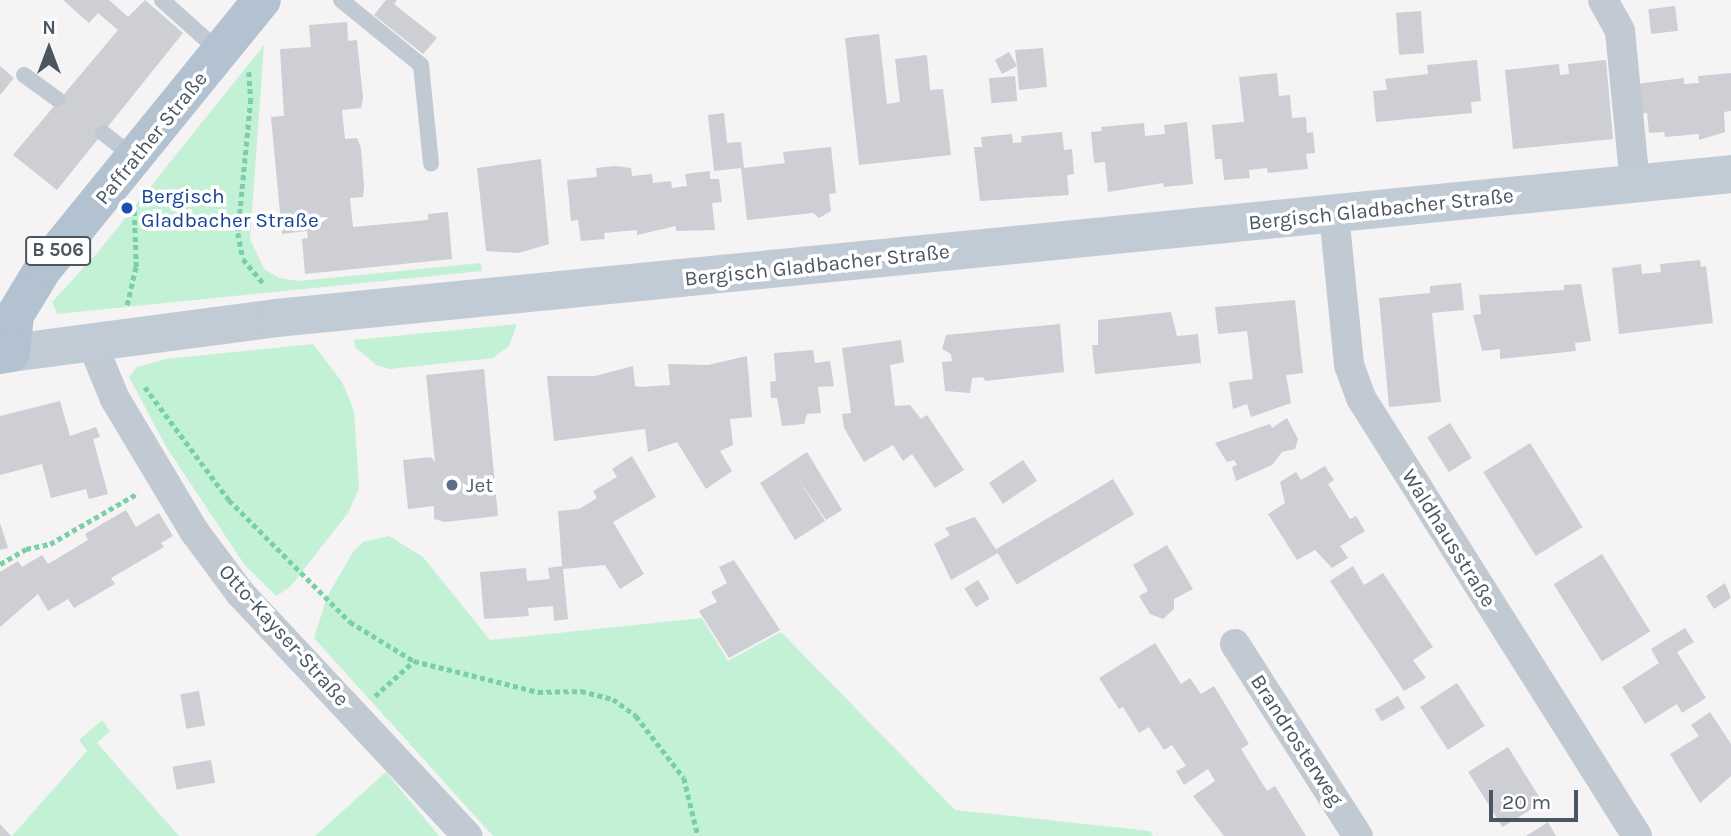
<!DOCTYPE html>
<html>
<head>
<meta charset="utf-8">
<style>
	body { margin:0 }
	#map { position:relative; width:1731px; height:836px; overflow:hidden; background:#f5f3f3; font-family:Karla,sans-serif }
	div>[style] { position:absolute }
	.green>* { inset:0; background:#c3f1d5 }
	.building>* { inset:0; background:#cdcfd5; transform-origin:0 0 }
	.path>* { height:4.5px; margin-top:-2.25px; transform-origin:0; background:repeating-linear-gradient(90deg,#7ad0a6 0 5px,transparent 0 8.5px) }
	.service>* { height:16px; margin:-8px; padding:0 8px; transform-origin:8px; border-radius:8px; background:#c1cad2 }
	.minor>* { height:30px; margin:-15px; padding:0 15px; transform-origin:15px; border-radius:15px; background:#c1cad2 }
	.secondary>* { height:38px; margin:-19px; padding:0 19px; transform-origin:19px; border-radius:19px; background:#c1cbd6 }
	.primary>* { height:38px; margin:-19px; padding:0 19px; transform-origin:19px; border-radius:19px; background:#b3c2d1 }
	.dots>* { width:19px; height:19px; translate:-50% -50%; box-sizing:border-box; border:4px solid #fff; border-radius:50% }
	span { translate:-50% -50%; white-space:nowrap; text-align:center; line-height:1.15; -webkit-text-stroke:7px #fff; paint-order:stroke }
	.shield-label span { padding:2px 5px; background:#fff; border:2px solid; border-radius:5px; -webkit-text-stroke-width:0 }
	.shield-label { font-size:19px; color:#4a5661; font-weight:700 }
	.street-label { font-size:21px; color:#4a5661 }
	.transit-label { font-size:21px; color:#164399 }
	.left { translate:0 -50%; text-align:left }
	.service-label { font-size:21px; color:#4e5e75 }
	.north { position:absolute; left:14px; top:14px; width:70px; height:70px; -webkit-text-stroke:5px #fff; paint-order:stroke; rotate:0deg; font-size:19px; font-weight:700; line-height:28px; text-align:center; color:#4a5661 }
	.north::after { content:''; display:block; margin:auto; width:24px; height:32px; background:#4a5661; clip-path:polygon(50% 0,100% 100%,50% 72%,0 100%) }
	.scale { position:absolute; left:1489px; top:790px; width:89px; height:32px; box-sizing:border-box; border:4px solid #4a5661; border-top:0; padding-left:9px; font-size:21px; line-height:24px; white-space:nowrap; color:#4a5661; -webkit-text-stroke:5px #fff; paint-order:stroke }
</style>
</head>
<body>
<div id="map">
	<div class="green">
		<div style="clip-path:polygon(264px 45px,250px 239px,264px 269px,279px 278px,299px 281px,481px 263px,482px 271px,57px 314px,52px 302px,98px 252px)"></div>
		<div style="clip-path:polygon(517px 324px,509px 346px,493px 358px,390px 369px,376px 365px,355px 347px,354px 340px)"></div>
		<div style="clip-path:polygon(313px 344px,342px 382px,354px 411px,359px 488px,348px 513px,290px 587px,276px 596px,244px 564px,165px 445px,129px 377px,137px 367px,166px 359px)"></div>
		<div style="clip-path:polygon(389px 536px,423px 557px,490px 640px,702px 618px,728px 661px,781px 632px,955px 810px,1150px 831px,1153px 836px,493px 836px,314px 638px,327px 597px,353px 552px,363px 542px)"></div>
		<div style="clip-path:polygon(102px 720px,110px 731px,97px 743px,179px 836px,12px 836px,87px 751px,79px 740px)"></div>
		<div style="clip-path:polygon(386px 772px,439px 836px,315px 836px)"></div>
	</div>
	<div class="building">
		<div style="clip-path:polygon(63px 0,109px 0,128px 17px,145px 0,183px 33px,57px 190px,13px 155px,118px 30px,98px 13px,89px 23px)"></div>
		<div style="clip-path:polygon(386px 0,397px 0,394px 4px,437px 38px,423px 54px,374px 15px)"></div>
		<div style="left:1675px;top:6px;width:25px;height:27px;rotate:83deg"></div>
		<div style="left:1421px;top:11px;width:42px;height:25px;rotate:86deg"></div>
		<div style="clip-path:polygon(347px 22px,348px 41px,357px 40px,363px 98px,361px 108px,342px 110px,345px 139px,357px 138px,361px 148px,364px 186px,363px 197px,350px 198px,353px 227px,428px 220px,428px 214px,448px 212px,452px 259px,305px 274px,302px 239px,308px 238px,307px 231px,282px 234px,271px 117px,284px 116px,280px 49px,311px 47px,309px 25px)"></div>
		<div style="clip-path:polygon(879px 34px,887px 104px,900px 102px,895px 59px,927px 55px,930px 90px,943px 89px,951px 155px,859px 165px,845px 38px)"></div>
		<div style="clip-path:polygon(1043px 48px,1047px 87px,1019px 90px,1017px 66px,1002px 74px,995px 60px,1009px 52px,1017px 66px,1015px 50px)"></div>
		<div style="clip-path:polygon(1477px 60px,1481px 101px,1471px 102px,1472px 113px,1376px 122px,1373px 91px,1387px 90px,1385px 79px,1428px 74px,1427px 65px)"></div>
		<div style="clip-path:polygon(1606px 60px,1613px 139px,1513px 149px,1505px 70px,1559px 64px,1560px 75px,1569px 74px,1568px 64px)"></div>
		<div style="clip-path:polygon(0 66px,14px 78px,0 95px)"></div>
		<div style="clip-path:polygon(1277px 73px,1279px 96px,1290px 95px,1292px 118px,1306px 117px,1307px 133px,1313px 132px,1315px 153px,1306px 154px,1308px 169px,1268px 173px,1267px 168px,1249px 170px,1250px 178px,1224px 180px,1222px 159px,1215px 159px,1212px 125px,1244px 122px,1239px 77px)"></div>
		<div style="clip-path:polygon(1731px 73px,1731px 111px,1724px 112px,1725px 132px,1699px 140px,1699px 134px,1665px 137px,1664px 132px,1649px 133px,1647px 113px,1639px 114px,1636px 84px,1684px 78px,1684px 84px,1699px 83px,1698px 76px)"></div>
		<div style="left:1015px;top:76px;width:25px;height:26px;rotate:85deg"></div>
		<div style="clip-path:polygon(724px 113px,727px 143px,741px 142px,744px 168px,785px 163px,783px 152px,831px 147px,836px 193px,829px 194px,831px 211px,819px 218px,813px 213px,747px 220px,741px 168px,714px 171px,708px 115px)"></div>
		<div style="clip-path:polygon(1187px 122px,1193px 184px,1164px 187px,1163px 183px,1108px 192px,1105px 162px,1094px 163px,1091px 132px,1102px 131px,1101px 127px,1144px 123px,1145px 136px,1165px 134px,1164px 125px)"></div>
		<div style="clip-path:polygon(1062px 132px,1064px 150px,1072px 149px,1074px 174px,1067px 175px,1069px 195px,980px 201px,974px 147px,982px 147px,981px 137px,1012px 134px,1013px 143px,1022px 142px,1021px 136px)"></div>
		<div style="clip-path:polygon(541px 159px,549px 244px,519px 253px,486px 251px,477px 168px)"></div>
		<div style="clip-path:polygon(615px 166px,631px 168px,632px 176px,652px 174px,653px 183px,671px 181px,672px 188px,687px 186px,685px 174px,710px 171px,710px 179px,719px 179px,722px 202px,712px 203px,715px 230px,676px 231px,676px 226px,637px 235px,637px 230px,604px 233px,605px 239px,581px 241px,578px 220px,571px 221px,567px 180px,597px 177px,596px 168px)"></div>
		<div style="clip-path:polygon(1700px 260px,1701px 267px,1706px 266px,1713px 323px,1619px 334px,1612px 268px,1641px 264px,1642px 274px,1661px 272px,1660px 264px)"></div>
		<div style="clip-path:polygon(1461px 283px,1464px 310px,1432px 313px,1441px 402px,1389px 407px,1379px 298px,1430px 293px,1430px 286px)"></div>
		<div style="clip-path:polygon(1581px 284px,1591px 341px,1575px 343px,1576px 351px,1500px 359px,1500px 349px,1482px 351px,1473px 315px,1481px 314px,1479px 295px,1564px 290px,1564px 285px)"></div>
		<div style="clip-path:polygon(1295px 300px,1303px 373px,1286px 375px,1291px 403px,1251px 417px,1247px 404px,1233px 409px,1229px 382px,1253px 379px,1247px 331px,1218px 334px,1215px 307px)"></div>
		<div style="clip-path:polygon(1171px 312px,1177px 336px,1198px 334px,1201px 363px,1095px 374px,1092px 345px,1098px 345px,1098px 320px)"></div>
		<div style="clip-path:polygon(1060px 324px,1064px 372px,985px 381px,983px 377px,972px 378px,970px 393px,945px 391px,942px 362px,952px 361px,951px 354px,942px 349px,946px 335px)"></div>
		<div style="clip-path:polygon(901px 340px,904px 362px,890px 365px,895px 406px,910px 405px,921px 419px,927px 415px,964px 470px,935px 488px,912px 454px,903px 461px,893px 445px,864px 462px,844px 428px,842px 414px,851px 413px,842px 348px)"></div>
		<div style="clip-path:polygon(813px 350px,815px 363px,830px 361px,834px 386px,818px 387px,821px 413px,807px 414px,804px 424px,782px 426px,777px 398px,771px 398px,770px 382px,776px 381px,774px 353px)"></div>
		<div style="clip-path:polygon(747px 356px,752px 417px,730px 419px,733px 445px,720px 451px,732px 471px,706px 489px,677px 442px,648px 452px,645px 429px,554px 441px,547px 376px,595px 376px,633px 366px,635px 386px,641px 387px,670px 385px,668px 364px,708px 365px)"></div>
		<div style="clip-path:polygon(484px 369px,498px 516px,445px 522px,434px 519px,434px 506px,408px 509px,403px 460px,431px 457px,435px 462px,426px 375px)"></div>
		<div style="clip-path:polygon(60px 401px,70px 436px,96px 427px,100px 437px,93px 439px,108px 494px,89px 499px,86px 489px,51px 498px,42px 464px,0 475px,0 416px)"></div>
		<div style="clip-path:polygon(1287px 418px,1298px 439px,1295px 449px,1282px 452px,1272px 465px,1236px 481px,1232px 467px,1237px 465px,1234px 460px,1227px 462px,1215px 443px,1270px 424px,1272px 428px)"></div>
		<div style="left:1450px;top:423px;width:41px;height:27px;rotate:58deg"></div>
		<div style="left:1530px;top:443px;width:99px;height:55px;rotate:58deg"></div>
		<div style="clip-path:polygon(807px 452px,842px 510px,826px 520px,794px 472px,825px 521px,795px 540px,760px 483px)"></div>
		<div style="clip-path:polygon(632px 456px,656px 497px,613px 522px,644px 574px,620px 589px,605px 565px,563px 569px,568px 619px,554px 621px,553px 606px,528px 608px,529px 616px,484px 619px,480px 572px,526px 568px,527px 581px,550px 579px,548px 568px,562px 566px,558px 511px,579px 509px,597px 498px,593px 491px,617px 477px,612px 469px)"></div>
		<div style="left:1023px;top:460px;width:25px;height:41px;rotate:56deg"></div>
		<div style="clip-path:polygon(1325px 466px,1334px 480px,1328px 484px,1350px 519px,1356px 516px,1365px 531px,1340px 546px,1348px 558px,1332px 568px,1315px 550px,1297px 560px,1268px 514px,1285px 503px,1280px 482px,1296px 472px,1301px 480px)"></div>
		<div style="left:1113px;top:479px;width:41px;height:137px;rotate:59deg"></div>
		<div style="clip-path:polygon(126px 510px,136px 527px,159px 513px,173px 536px,161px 543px,164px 547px,111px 578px,115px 584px,74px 608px,68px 599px,48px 611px,38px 594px,0 627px,0 572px,18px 561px,22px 567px,42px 555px,48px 564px,88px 540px,85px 534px)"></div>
		<div style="clip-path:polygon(975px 517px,998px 553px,951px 580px,934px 544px,950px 535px,945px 528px)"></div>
		<div style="clip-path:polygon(0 523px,8px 548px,0 550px)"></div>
		<div style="clip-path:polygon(1167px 545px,1193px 589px,1174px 599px,1174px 609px,1163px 619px,1150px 614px,1139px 596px,1148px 591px,1133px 565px)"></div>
		<div style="left:1602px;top:554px;width:91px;height:57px;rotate:58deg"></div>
		<div style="clip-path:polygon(734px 560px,780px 630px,729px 658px,699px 611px,717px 602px,711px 592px,727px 583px,719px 567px)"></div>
		<div style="clip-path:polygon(1353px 566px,1364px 585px,1383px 573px,1433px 647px,1413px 660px,1426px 678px,1404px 691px,1330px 581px)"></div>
		<div style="left:978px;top:580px;width:22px;height:16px;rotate:58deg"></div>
		<div style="clip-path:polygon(1725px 583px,1731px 598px,1714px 609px,1706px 596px)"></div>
		<div style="clip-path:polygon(1685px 628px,1694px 642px,1677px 652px,1706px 698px,1682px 713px,1677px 704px,1645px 724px,1622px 687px,1659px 663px,1651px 649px)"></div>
		<div style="clip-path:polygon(1155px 643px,1181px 684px,1190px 678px,1201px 694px,1214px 686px,1249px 744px,1241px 749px,1267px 791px,1275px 786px,1306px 836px,1224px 836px,1193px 796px,1215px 781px,1208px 769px,1184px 785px,1176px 771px,1186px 766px,1172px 745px,1164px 750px,1149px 727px,1139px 733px,1123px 707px,1119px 709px,1099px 678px)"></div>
		<div style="left:1457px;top:683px;width:51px;height:44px;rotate:57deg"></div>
		<div style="left:199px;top:691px;width:35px;height:19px;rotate:80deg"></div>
		<div style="left:1398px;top:696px;width:14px;height:27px;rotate:60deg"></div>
		<div style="clip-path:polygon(1710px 712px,1731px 744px,1731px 776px,1700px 803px,1670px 754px,1699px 736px,1691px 725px)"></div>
		<div style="left:1508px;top:747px;width:65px;height:47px;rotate:58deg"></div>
		<div style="left:211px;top:760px;width:23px;height:39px;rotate:80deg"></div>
		<div style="clip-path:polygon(1548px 822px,1556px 836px,1526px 836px)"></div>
		<div style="clip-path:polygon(0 824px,11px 836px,0 836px)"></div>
	</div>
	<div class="path">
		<div style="left:249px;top:72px;width:27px;rotate:86deg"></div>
		<div style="left:251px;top:99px;width:135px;rotate:95.5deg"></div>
		<div style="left:238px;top:233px;width:26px;rotate:79deg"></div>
		<div style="left:243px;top:259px;width:33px;rotate:50deg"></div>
		<div style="left:127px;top:305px;width:39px;rotate:-77deg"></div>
		<div style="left:136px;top:267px;width:57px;rotate:-92deg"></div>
		<div style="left:145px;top:387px;width:141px;rotate:53.4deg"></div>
		<div style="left:229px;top:500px;width:172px;rotate:45.2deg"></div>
		<div style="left:350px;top:622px;width:75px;rotate:31.4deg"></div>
		<div style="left:414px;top:661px;width:128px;rotate:14deg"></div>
		<div style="left:538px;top:692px;width:43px;rotate:-1.3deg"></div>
		<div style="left:581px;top:691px;width:33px;rotate:14deg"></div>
		<div style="left:613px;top:699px;width:29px;rotate:36deg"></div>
		<div style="left:636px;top:716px;width:78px;rotate:52.3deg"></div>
		<div style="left:684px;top:778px;width:60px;rotate:76.4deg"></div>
		<div style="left:0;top:564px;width:30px;rotate:-30deg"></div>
		<div style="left:26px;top:549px;width:25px;rotate:-12deg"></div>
		<div style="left:50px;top:544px;width:102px;rotate:-30.1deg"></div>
		<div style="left:375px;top:696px;width:52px;rotate:-41.9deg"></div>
	</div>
	<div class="service">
		<div style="left:162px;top:0;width:78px;rotate:41.9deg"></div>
		<div style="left:341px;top:0;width:103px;rotate:39.1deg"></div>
		<div style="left:421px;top:65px;width:99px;rotate:84.2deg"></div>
		<div style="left:24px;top:75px;width:41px;rotate:36deg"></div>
		<div style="left:103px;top:133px;width:39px;rotate:38deg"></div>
	</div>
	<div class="minor">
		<div style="left:1603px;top:0;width:35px;rotate:61deg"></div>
		<div style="left:1620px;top:31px;width:154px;rotate:84.4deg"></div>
		<div style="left:1334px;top:214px;width:152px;rotate:84.3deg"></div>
		<div style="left:1349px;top:365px;width:35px;rotate:70deg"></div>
		<div style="left:1361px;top:398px;width:518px;rotate:57.78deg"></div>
		<div style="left:91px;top:341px;width:63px;rotate:67.5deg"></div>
		<div style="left:115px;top:399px;width:154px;rotate:59.1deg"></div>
		<div style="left:194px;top:531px;width:77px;rotate:53.4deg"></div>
		<div style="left:240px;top:593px;width:333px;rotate:46.9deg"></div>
		<div style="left:1235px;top:644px;width:228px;rotate:57.4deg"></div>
	</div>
	<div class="secondary">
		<div style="left:11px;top:353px;width:267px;rotate:-7.5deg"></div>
		<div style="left:276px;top:318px;width:1462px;rotate:-5.65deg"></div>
	</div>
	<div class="primary">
		<div style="left:0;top:355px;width:11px;rotate:-10deg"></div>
		<div style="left:11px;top:353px;width:38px;rotate:-84deg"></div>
		<div style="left:15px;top:315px;width:54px;rotate:-58.7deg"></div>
		<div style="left:43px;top:269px;width:347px;rotate:-50.9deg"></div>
	</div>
	<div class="dots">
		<div style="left:127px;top:208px;background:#1a4fb4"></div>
		<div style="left:452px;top:485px;background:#5c6f8a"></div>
	</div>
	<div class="shield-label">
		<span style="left:58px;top:251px">B 506</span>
	</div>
	<div class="street-label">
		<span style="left:151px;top:138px;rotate:-51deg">Paffrather Straße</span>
		<span style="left:1381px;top:209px;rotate:-6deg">Bergisch Gladbacher Straße</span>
		<span style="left:817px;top:265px;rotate:-6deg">Bergisch Gladbacher Straße</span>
		<span style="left:1449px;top:538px;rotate:58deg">Waldhausstraße</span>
		<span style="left:284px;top:635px;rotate:48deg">Otto-Kayser-Straße</span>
		<span style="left:1297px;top:740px;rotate:57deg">Brandrosterweg</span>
	</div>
	<div class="transit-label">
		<span class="left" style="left:141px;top:208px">Bergisch<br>Gladbacher Straße</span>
	</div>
	<div class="service-label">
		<span class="left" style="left:466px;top:485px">Jet</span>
	</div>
	<div class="north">N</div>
	<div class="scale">20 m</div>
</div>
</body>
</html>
